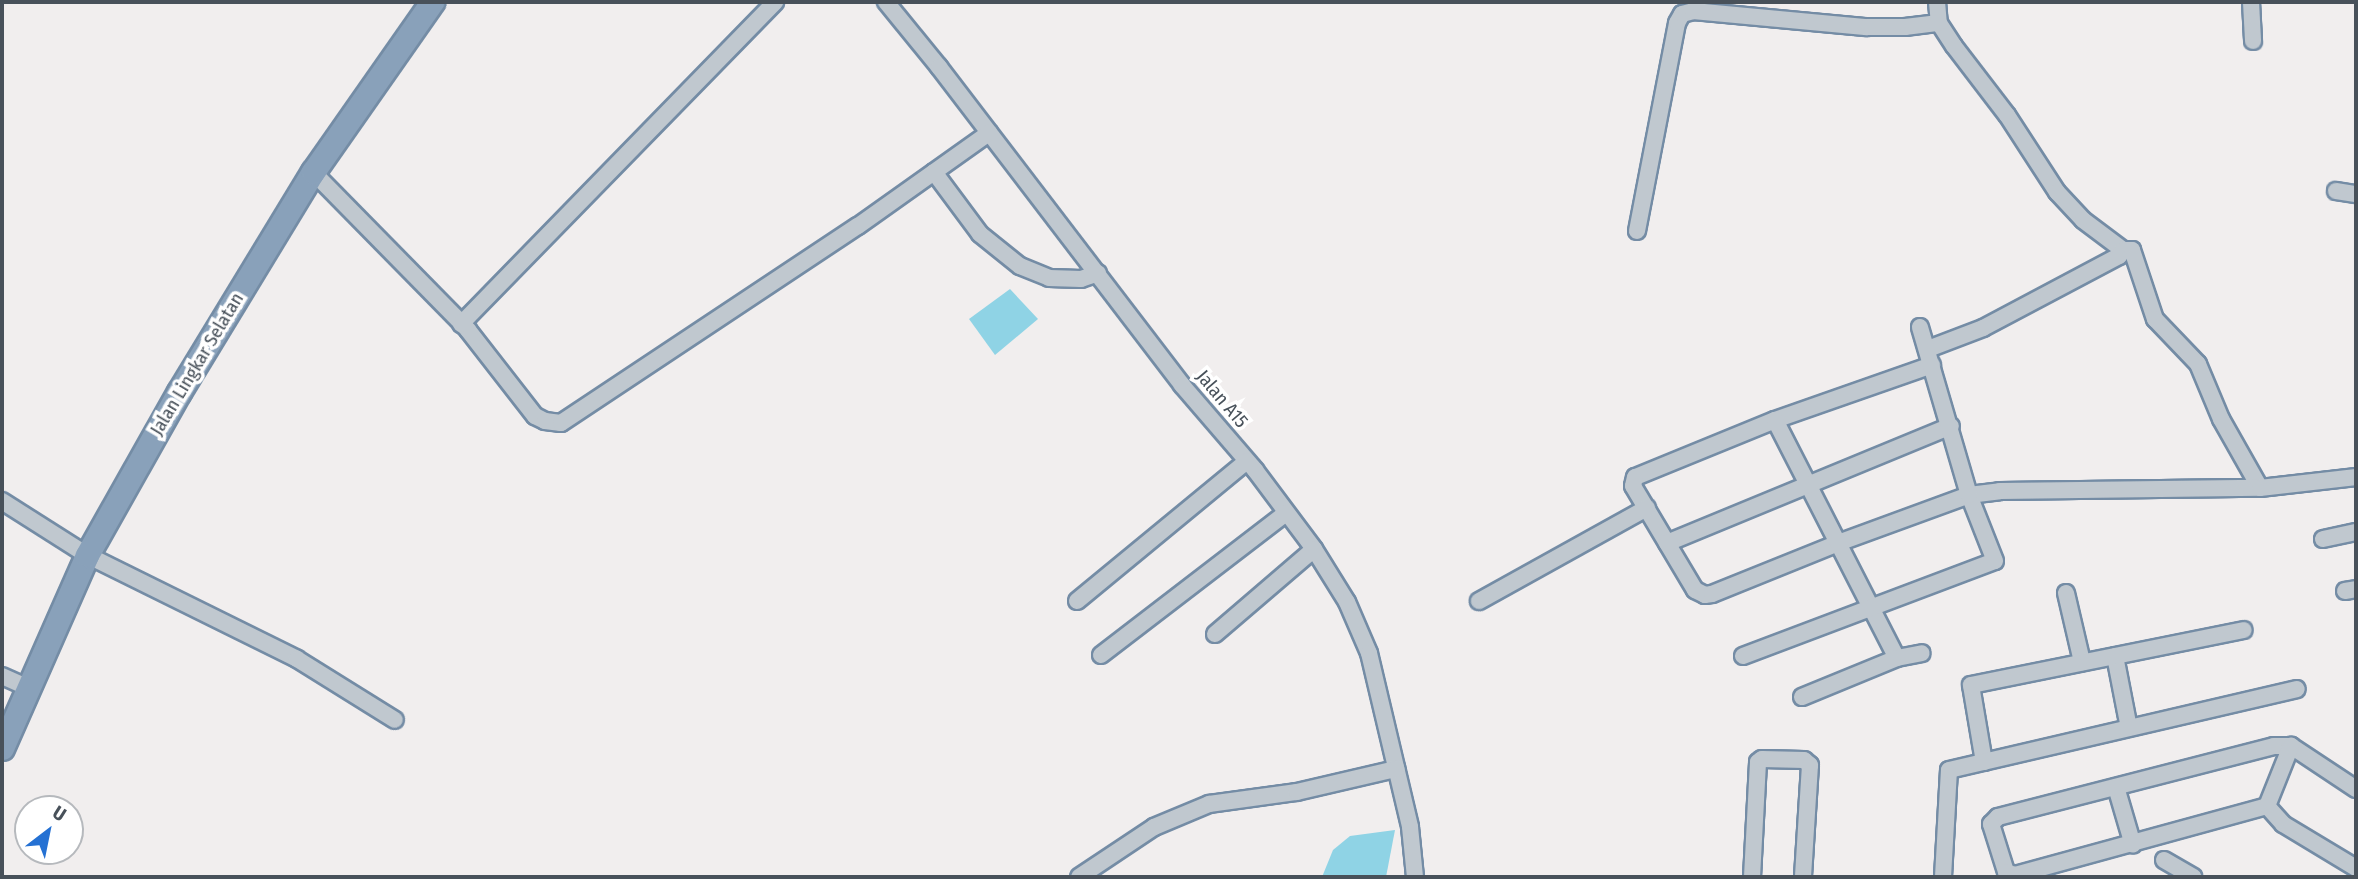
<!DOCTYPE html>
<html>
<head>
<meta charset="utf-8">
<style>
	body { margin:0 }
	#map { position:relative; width:2358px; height:879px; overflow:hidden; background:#f1eeee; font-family:"Fira Sans Condensed",sans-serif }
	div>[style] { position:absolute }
	.water>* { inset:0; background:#8fd3e5 }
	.roads { filter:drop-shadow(2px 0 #748ca5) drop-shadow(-2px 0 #748ca5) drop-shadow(0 2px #748ca5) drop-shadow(0 -2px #748ca5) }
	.minor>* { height:16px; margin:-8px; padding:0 8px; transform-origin:8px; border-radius:8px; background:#c0c8cf }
	.highway>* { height:23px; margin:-11.5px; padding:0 11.5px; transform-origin:11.5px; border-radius:11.5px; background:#89a1ba }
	span { translate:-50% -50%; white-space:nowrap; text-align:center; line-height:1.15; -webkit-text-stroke:7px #fff; paint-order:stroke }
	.street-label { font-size:19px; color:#48515a }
	.frame { position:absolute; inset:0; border:4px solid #48515a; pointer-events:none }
	.north { position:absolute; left:14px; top:795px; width:70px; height:70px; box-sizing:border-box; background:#fff; border:2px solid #b6b9bd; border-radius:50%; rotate:32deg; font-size:19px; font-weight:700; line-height:28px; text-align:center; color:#48515a }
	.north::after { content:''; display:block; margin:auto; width:24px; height:32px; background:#2571d3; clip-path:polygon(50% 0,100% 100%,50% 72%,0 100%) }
</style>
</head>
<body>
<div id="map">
	<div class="water">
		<div style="clip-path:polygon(1010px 289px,1038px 319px,995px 355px,969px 319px)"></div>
		<div style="clip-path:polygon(1395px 830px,1386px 877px,1322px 877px,1333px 850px,1350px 836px)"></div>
	</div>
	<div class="roads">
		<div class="minor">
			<div style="left:886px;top:2px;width:84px;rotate:50.8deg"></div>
			<div style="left:939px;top:67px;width:400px;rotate:52.6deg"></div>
			<div style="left:1182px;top:385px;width:112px;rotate:49.3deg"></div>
			<div style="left:1255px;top:470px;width:99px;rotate:53.2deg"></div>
			<div style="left:1314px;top:549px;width:62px;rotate:58.1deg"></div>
			<div style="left:1347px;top:602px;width:56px;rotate:66.7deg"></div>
			<div style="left:1369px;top:653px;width:179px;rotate:76.7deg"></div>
			<div style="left:1410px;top:827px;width:50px;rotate:84.3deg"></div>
			<div style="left:1937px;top:2px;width:21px;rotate:85deg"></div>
			<div style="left:1939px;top:23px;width:27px;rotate:57deg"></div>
			<div style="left:1954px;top:46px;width:87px;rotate:52.5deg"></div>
			<div style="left:2007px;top:115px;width:92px;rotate:57deg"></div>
			<div style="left:2057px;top:192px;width:38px;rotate:47deg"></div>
			<div style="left:2083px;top:220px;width:50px;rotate:36.9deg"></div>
			<div style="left:2251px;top:2px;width:39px;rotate:87deg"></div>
			<div style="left:313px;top:172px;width:221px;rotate:45.5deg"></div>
			<div style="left:468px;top:330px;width:109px;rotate:52.1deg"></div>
			<div style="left:535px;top:416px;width:11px;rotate:27deg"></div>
			<div style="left:545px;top:421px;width:16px;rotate:7deg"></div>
			<div style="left:561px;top:423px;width:356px;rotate:-33.6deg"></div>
			<div style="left:858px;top:226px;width:161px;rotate:-35.4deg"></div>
			<div style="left:934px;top:172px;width:77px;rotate:53.4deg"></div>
			<div style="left:980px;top:234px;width:51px;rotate:38.7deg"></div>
			<div style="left:1020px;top:266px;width:31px;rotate:22deg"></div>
			<div style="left:1049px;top:278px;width:32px;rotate:2deg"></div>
			<div style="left:1081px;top:279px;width:18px;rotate:-19deg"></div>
			<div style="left:2336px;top:191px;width:20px;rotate:9deg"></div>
			<div style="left:1637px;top:231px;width:212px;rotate:-79.1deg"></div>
			<div style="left:1677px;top:23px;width:10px;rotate:-61deg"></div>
			<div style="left:1682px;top:14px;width:11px;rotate:-15deg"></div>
			<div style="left:1693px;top:11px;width:175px;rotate:5.3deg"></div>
			<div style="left:1867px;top:27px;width:38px"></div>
			<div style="left:1905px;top:27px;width:34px;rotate:-7deg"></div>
			<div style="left:461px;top:324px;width:450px;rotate:-45.7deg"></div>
			<div style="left:1928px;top:349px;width:59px;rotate:-20.9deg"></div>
			<div style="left:1983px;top:328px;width:154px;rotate:-27.9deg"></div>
			<div style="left:2119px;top:256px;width:7px;rotate:-56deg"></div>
			<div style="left:2123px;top:250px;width:9px"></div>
			<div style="left:2132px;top:250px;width:73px;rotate:71.6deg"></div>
			<div style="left:2155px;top:319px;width:62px;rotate:46.3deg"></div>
			<div style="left:2198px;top:364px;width:60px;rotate:67.3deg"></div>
			<div style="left:2221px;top:419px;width:79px;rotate:60.5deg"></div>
			<div style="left:1932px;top:365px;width:166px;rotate:160.7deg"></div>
			<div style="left:1775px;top:420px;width:151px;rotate:157.8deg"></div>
			<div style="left:1635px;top:477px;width:9px;rotate:103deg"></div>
			<div style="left:1633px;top:486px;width:121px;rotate:59.2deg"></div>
			<div style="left:1695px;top:590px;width:11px;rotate:27deg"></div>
			<div style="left:1705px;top:595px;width:7px;rotate:-8deg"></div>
			<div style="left:1712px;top:594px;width:136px;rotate:-22deg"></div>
			<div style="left:1838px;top:543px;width:140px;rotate:-20.1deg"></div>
			<div style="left:1969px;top:495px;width:31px;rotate:-7deg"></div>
			<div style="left:2000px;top:491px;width:260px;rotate:-0.7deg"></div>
			<div style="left:2260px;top:488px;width:97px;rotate:-6.5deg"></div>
			<div style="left:1775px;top:420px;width:267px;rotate:62.9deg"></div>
			<div style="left:2px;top:501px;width:101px;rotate:32.4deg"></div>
			<div style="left:87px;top:555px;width:234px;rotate:26.3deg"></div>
			<div style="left:297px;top:659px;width:115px;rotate:31.9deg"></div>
			<div style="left:2323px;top:539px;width:34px;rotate:-12deg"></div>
			<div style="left:1667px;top:543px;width:307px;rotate:-22.4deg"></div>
			<div style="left:2345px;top:591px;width:11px;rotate:-10deg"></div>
			<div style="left:2066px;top:593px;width:71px;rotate:76.9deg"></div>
			<div style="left:1077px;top:601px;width:220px;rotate:-39.5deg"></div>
			<div style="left:1479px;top:601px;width:192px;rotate:-29deg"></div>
			<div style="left:1215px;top:634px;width:130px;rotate:-40.6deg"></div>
			<div style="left:1101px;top:655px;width:233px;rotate:-37.5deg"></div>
			<div style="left:1743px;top:656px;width:269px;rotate:-20.7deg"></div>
			<div style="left:1995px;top:561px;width:71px;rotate:-111.5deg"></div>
			<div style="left:1969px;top:495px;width:175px;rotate:-106.3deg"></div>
			<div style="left:2115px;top:656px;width:73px;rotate:79deg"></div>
			<div style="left:2px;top:676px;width:27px;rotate:24deg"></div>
			<div style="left:1802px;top:697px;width:103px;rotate:-22.3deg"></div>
			<div style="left:1897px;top:658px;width:25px;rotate:-11deg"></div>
			<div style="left:1984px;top:762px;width:78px;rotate:-99.6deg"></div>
			<div style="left:1971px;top:685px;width:278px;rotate:-11.4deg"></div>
			<div style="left:2116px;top:787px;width:60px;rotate:73.7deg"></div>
			<div style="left:2356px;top:789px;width:78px;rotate:-146.5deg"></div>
			<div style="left:2291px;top:746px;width:17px;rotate:180deg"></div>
			<div style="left:2274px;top:746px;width:285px;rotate:165.6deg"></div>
			<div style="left:1998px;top:817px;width:10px;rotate:135deg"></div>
			<div style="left:1991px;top:824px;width:50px;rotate:72.6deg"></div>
			<div style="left:2006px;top:872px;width:9px;rotate:18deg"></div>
			<div style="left:2015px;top:875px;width:261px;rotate:-15.3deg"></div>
			<div style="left:2267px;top:806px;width:24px;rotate:48deg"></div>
			<div style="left:2283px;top:824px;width:85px;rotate:31.1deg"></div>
			<div style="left:2267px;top:806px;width:65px;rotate:-68.2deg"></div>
			<div style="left:2164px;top:860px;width:34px;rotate:30deg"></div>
			<div style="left:1079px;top:877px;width:90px;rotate:-33.7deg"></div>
			<div style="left:1154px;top:827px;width:60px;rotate:-22.7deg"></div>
			<div style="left:1209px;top:804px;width:89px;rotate:-7.8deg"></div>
			<div style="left:1297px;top:792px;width:102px;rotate:-13.1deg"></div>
			<div style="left:1752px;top:877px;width:115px;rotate:-87deg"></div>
			<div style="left:1758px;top:762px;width:5px;rotate:-37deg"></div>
			<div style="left:1762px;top:759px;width:42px;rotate:1.4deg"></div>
			<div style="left:1804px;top:760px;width:8px;rotate:40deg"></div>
			<div style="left:1810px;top:765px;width:112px;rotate:93.6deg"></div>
			<div style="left:1943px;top:877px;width:107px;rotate:-86.8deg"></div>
			<div style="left:1949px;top:770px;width:357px;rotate:-13.1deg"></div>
		</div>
		<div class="highway">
			<div style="left:2px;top:748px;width:211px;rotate:-66.2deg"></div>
			<div style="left:87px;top:555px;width:187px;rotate:-60.6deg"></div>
			<div style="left:179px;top:392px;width:258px;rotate:-58.7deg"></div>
			<div style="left:313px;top:172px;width:208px;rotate:-55deg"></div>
		</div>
	</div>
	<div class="street-label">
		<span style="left:197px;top:364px;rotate:-59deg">Jalan Lingkar Selatan</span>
		<span style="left:1222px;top:399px;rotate:50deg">Jalan A15</span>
	</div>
	<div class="frame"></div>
	<div class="north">U</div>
</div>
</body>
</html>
